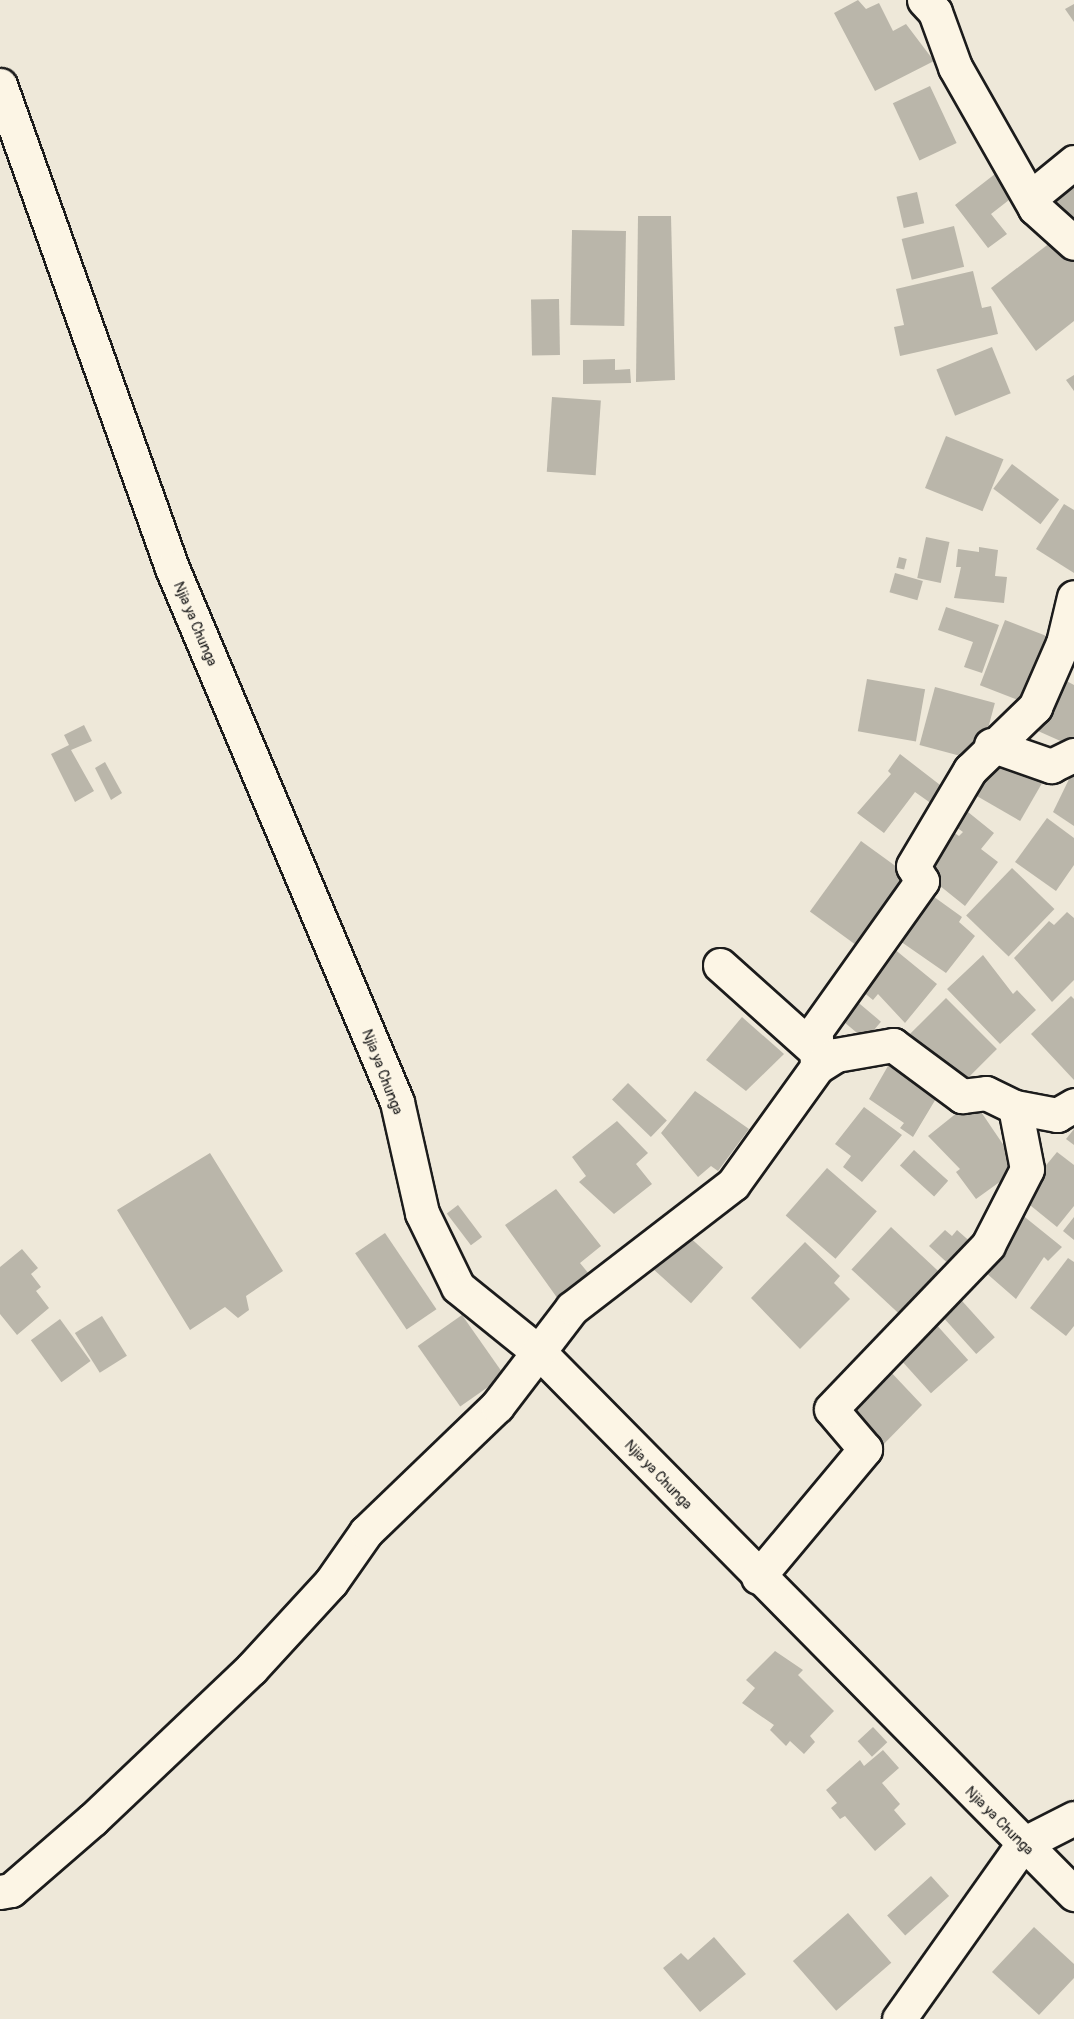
<!DOCTYPE html>
<html>
<head>
<meta charset="utf-8">
<style>
	body { margin:0 }
	#map { position:relative; width:1074px; height:2019px; overflow:hidden; background:#eee8d9; font-family:Pangolin,sans-serif }
	div>[style] { position:absolute }
	.building>* { inset:0; background:#bab6aa; transform-origin:0 0 }
	.roads { filter:drop-shadow(2px 0 #1c1c1c) drop-shadow(-2px 0 #1c1c1c) drop-shadow(0 2px #1c1c1c) drop-shadow(0 -2px #1c1c1c) }
	.minor>* { height:33px; margin:-16.5px; padding:0 16.5px; transform-origin:16.5px; border-radius:16.5px; background:#fcf5e5 }
	span { translate:-50% -50%; white-space:nowrap; text-align:center; line-height:1.15; -webkit-text-stroke:5px #fcf5e5; paint-order:stroke }
	.street-label { font-size:15px; color:#1c1c1c }
</style>
</head>
<body>
<div id="map">
	<div class="building">
		<div style="clip-path:polygon(858px 0,866px 9px,879px 3px,893px 31px,906px 24px,934px 61px,875px 91px,834px 13px)"></div>
		<div style="clip-path:polygon(1074px 4px,1074px 22px,1065px 9px)"></div>
		<div style="left:930px;top:86px;width:63px;height:41px;rotate:65deg"></div>
		<div style="clip-path:polygon(1004px 167px,1022px 190px,991px 214px,1007px 234px,988px 248px,955px 205px)"></div>
		<div style="clip-path:polygon(1074px 173px,1074px 229px,1046px 200px)"></div>
		<div style="left:917px;top:192px;width:32px;height:21px;rotate:77deg"></div>
		<div style="clip-path:polygon(638px 216px,671px 216px,675px 380px,636px 382px)"></div>
		<div style="left:954px;top:226px;width:42px;height:54px;rotate:76deg"></div>
		<div style="left:572px;top:230px;width:54px;height:95px;rotate:1deg"></div>
		<div style="clip-path:polygon(1059px 236px,1074px 254px,1074px 321px,1036px 351px,991px 288px)"></div>
		<div style="clip-path:polygon(973px 271px,982px 308px,991px 306px,998px 334px,900px 356px,894px 327px,904px 325px,896px 289px)"></div>
		<div style="left:559px;top:299px;width:56px;height:28px;rotate:89deg"></div>
		<div style="left:992px;top:347px;width:50px;height:60px;rotate:68deg"></div>
		<div style="clip-path:polygon(615px 359px,615px 370px,630px 369px,631px 383px,583px 384px,583px 360px)"></div>
		<div style="clip-path:polygon(1074px 375px,1074px 391px,1066px 380px)"></div>
		<div style="left:552px;top:397px;width:49px;height:75px;rotate:4deg"></div>
		<div style="left:946px;top:436px;width:62px;height:56px;rotate:22deg"></div>
		<div style="left:1012px;top:464px;width:59px;height:31px;rotate:37deg"></div>
		<div style="clip-path:polygon(1064px 504px,1074px 510px,1074px 573px,1036px 549px)"></div>
		<div style="left:926px;top:537px;width:24px;height:42px;rotate:12deg"></div>
		<div style="clip-path:polygon(979px 547px,998px 550px,995px 576px,1007px 577px,1004px 603px,954px 598px,961px 567px,956px 567px,958px 549px,979px 552px)"></div>
		<div style="left:899px;top:557px;width:8px;height:11px;rotate:14deg"></div>
		<div style="left:895px;top:573px;width:29px;height:20px;rotate:16deg"></div>
		<div style="clip-path:polygon(946px 607px,999px 625px,982px 673px,964px 667px,973px 642px,938px 630px)"></div>
		<div style="left:1005px;top:620px;width:57px;height:70px;rotate:21deg"></div>
		<div style="clip-path:polygon(1057px 676px,1074px 685px,1074px 747px,1029px 727px)"></div>
		<div style="left:867px;top:679px;width:59px;height:53px;rotate:10deg"></div>
		<div style="left:935px;top:687px;width:62px;height:60px;rotate:15deg"></div>
		<div style="clip-path:polygon(84px 725px,92px 741px,71px 750px,94px 791px,75px 802px,51px 754px,69px 745px,64px 735px)"></div>
		<div style="clip-path:polygon(900px 754px,944px 788px,932px 804px,915px 792px,884px 833px,857px 813px,891px 774px,888px 771px)"></div>
		<div style="left:1000px;top:754px;width:51px;height:48px;rotate:30deg"></div>
		<div style="clip-path:polygon(105px 762px,122px 793px,111px 800px,95px 768px)"></div>
		<div style="clip-path:polygon(1072px 773px,1074px 774px,1074px 826px,1053px 812px)"></div>
		<div style="clip-path:polygon(968px 812px,994px 833px,981px 849px,998px 862px,965px 906px,919px 869px,953px 832px,959px 836px,963px 832px,956px 827px)"></div>
		<div style="clip-path:polygon(1047px 818px,1074px 838px,1074px 865px,1056px 891px,1015px 862px)"></div>
		<div style="left:861px;top:841px;width:69px;height:87px;rotate:36deg"></div>
		<div style="left:1012px;top:868px;width:59px;height:66px;rotate:44deg"></div>
		<div style="clip-path:polygon(930px 894px,962px 917px,959px 922px,975px 936px,946px 973px,887px 932px)"></div>
		<div style="clip-path:polygon(1067px 912px,1074px 918px,1074px 980px,1052px 1002px,1014px 958px,1049px 921px,1054px 925px)"></div>
		<div style="clip-path:polygon(882px 939px,937px 984px,905px 1023px,878px 994px,873px 1000px,851px 982px)"></div>
		<div style="clip-path:polygon(983px 955px,1013px 994px,1017px 990px,1036px 1010px,1000px 1044px,947px 989px)"></div>
		<div style="left:848px;top:994px;width:43px;height:24px;rotate:40deg"></div>
		<div style="clip-path:polygon(1071px 996px,1074px 999px,1074px 1080px,1031px 1034px)"></div>
		<div style="left:946px;top:998px;width:72px;height:51px;rotate:45deg"></div>
		<div style="clip-path:polygon(742px 1017px,784px 1054px,746px 1091px,706px 1060px)"></div>
		<div style="clip-path:polygon(892px 1059px,940px 1092px,913px 1137px,900px 1128px,904px 1123px,869px 1099px)"></div>
		<div style="left:628px;top:1083px;width:54px;height:23px;rotate:44deg"></div>
		<div style="clip-path:polygon(695px 1091px,749px 1129px,718px 1171px,711px 1166px,698px 1177px,661px 1133px)"></div>
		<div style="clip-path:polygon(973px 1100px,1019px 1168px,976px 1199px,956px 1172px,960px 1169px,928px 1136px)"></div>
		<div style="clip-path:polygon(864px 1107px,902px 1135px,862px 1182px,843px 1167px,851px 1156px,835px 1144px)"></div>
		<div style="clip-path:polygon(617px 1121px,648px 1153px,636px 1164px,652px 1184px,614px 1214px,579px 1182px,586px 1176px,572px 1157px)"></div>
		<div style="clip-path:polygon(1074px 1129px,1074px 1145px,1066px 1139px)"></div>
		<div style="left:914px;top:1150px;width:46px;height:21px;rotate:42deg"></div>
		<div style="clip-path:polygon(1057px 1152px,1074px 1165px,1074px 1206px,1057px 1227px,1020px 1197px)"></div>
		<div style="clip-path:polygon(210px 1153px,283px 1271px,246px 1296px,249px 1310px,238px 1318px,225px 1307px,190px 1330px,117px 1210px)"></div>
		<div style="left:827px;top:1168px;width:66px;height:63px;rotate:41deg"></div>
		<div style="clip-path:polygon(556px 1189px,601px 1246px,580px 1263px,589px 1274px,558px 1299px,505px 1225px)"></div>
		<div style="left:458px;top:1205px;width:40px;height:14px;rotate:53deg"></div>
		<div style="clip-path:polygon(1021px 1214px,1062px 1247px,1048px 1261px,1044px 1257px,1016px 1299px,977px 1265px)"></div>
		<div style="clip-path:polygon(1074px 1217px,1074px 1240px,1063px 1231px)"></div>
		<div style="left:891px;top:1227px;width:78px;height:58px;rotate:43deg"></div>
		<div style="clip-path:polygon(945px 1230px,952px 1236px,957px 1230px,974px 1245px,953px 1268px,929px 1246px)"></div>
		<div style="left:385px;top:1233px;width:92px;height:36px;rotate:56deg"></div>
		<div style="left:686px;top:1234px;width:50px;height:48px;rotate:42deg"></div>
		<div style="clip-path:polygon(805px 1242px,840px 1276px,834px 1283px,850px 1299px,800px 1349px,751px 1298px)"></div>
		<div style="clip-path:polygon(22px 1249px,38px 1268px,31px 1274px,41px 1287px,36px 1291px,49px 1308px,17px 1335px,0 1314px,0 1267px)"></div>
		<div style="clip-path:polygon(1068px 1258px,1074px 1262px,1074px 1326px,1066px 1336px,1030px 1308px)"></div>
		<div style="left:954px;top:1292px;width:61px;height:25px;rotate:48deg"></div>
		<div style="left:462px;top:1315px;width:74px;height:54px;rotate:55deg"></div>
		<div style="left:102px;top:1316px;width:47px;height:32px;rotate:58deg"></div>
		<div style="left:60px;top:1319px;width:52px;height:36px;rotate:54deg"></div>
		<div style="left:934px;top:1322px;width:51px;height:50px;rotate:48deg"></div>
		<div style="clip-path:polygon(888px 1369px,922px 1405px,876px 1452px,838px 1407px)"></div>
		<div style="clip-path:polygon(775px 1651px,803px 1670px,798px 1675px,834px 1711px,810px 1736px,815px 1742px,804px 1754px,790px 1741px,786px 1746px,770px 1730px,774px 1725px,742px 1703px,755px 1688px,746px 1680px)"></div>
		<div style="left:873px;top:1727px;width:21px;height:21px;rotate:47deg"></div>
		<div style="clip-path:polygon(883px 1750px,899px 1768px,882px 1783px,900px 1804px,894px 1810px,906px 1824px,875px 1851px,845px 1816px,840px 1819px,831px 1808px,837px 1803px,826px 1790px,860px 1760px,864px 1766px)"></div>
		<div style="left:931px;top:1876px;width:27px;height:59px;rotate:48deg"></div>
		<div style="left:848px;top:1913px;width:66px;height:73px;rotate:49deg"></div>
		<div style="clip-path:polygon(1034px 1927px,1074px 1964px,1074px 1978px,1039px 2015px,992px 1972px)"></div>
		<div style="clip-path:polygon(714px 1937px,746px 1974px,700px 2012px,663px 1968px,681px 1953px,688px 1960px)"></div>
	</div>
	<div class="roads">
		<div class="minor">
			<div style="left:924px;top:0;width:16px;rotate:47deg"></div>
			<div style="left:935px;top:12px;width:59px;rotate:70deg"></div>
			<div style="left:955px;top:67px;width:162px;rotate:60.4deg"></div>
			<div style="left:1035px;top:208px;width:52px;rotate:41.9deg"></div>
			<div style="left:0;top:85px;width:513px;rotate:70.4deg"></div>
			<div style="left:172px;top:568px;width:579px;rotate:67.15deg"></div>
			<div style="left:397px;top:1102px;width:114px;rotate:77.3deg"></div>
			<div style="left:422px;top:1213px;width:82px;rotate:64.1deg"></div>
			<div style="left:458px;top:1287px;width:107px;rotate:38.9deg"></div>
			<div style="left:541px;top:1354px;width:759px;rotate:45.37deg"></div>
			<div style="left:1030px;top:198px;width:57px;rotate:-39.3deg"></div>
			<div style="left:991px;top:745px;width:64px;rotate:19.3deg"></div>
			<div style="left:1051px;top:766px;width:25px;rotate:-26deg"></div>
			<div style="left:720px;top:965px;width:130px;rotate:41.9deg"></div>
			<div style="left:817px;top:1067px;width:37px;rotate:-92deg"></div>
			<div style="left:816px;top:1030px;width:183px;rotate:-54.6deg"></div>
			<div style="left:922px;top:881px;width:17px;rotate:-121deg"></div>
			<div style="left:913px;top:866px;width:112px;rotate:-59.3deg"></div>
			<div style="left:970px;top:770px;width:91px;rotate:-44.1deg"></div>
			<div style="left:1035px;top:707px;width:70px;rotate:-66.4deg"></div>
			<div style="left:1063px;top:643px;width:47px;rotate:-76.6deg"></div>
			<div style="left:758px;top:1577px;width:167px;rotate:-50.1deg"></div>
			<div style="left:865px;top:1449px;width:52px;rotate:-130.4deg"></div>
			<div style="left:831px;top:1409px;width:227px;rotate:-46.2deg"></div>
			<div style="left:988px;top:1245px;width:85px;rotate:-62.8deg"></div>
			<div style="left:1027px;top:1169px;width:63px;rotate:-101deg"></div>
			<div style="left:0;top:1892px;width:11px;rotate:-10deg"></div>
			<div style="left:11px;top:1890px;width:108px;rotate:-40.9deg"></div>
			<div style="left:93px;top:1819px;width:218px;rotate:-43.5deg"></div>
			<div style="left:251px;top:1669px;width:118px;rotate:-47.4deg"></div>
			<div style="left:331px;top:1582px;width:61px;rotate:-55deg"></div>
			<div style="left:366px;top:1532px;width:182px;rotate:-43.9deg"></div>
			<div style="left:497px;top:1406px;width:123px;rotate:-52.6deg"></div>
			<div style="left:572px;top:1308px;width:203px;rotate:-37.6deg"></div>
			<div style="left:733px;top:1184px;width:144px;rotate:-54.3deg"></div>
			<div style="left:817px;top:1067px;width:22px;rotate:-32deg"></div>
			<div style="left:836px;top:1055px;width:58px;rotate:-10deg"></div>
			<div style="left:893px;top:1045px;width:86px;rotate:36.5deg"></div>
			<div style="left:962px;top:1096px;width:24px;rotate:-7deg"></div>
			<div style="left:986px;top:1093px;width:32px;rotate:26deg"></div>
			<div style="left:1015px;top:1107px;width:43px;rotate:10.8deg"></div>
			<div style="left:1057px;top:1115px;width:20px;rotate:-30deg"></div>
			<div style="left:899px;top:2019px;width:214px;rotate:-54.7deg"></div>
			<div style="left:1023px;top:1844px;width:57px;rotate:-27deg"></div>
		</div>
	</div>
	<div class="street-label">
		<span style="left:195px;top:624px;rotate:67deg">Njia ya Chunga</span>
		<span style="left:382px;top:1072px;rotate:69deg">Njia ya Chunga</span>
		<span style="left:658px;top:1475px;rotate:46deg">Njia ya Chunga</span>
		<span style="left:999px;top:1821px;rotate:45deg">Njia ya Chunga</span>
	</div>
</div>
</body>
</html>
